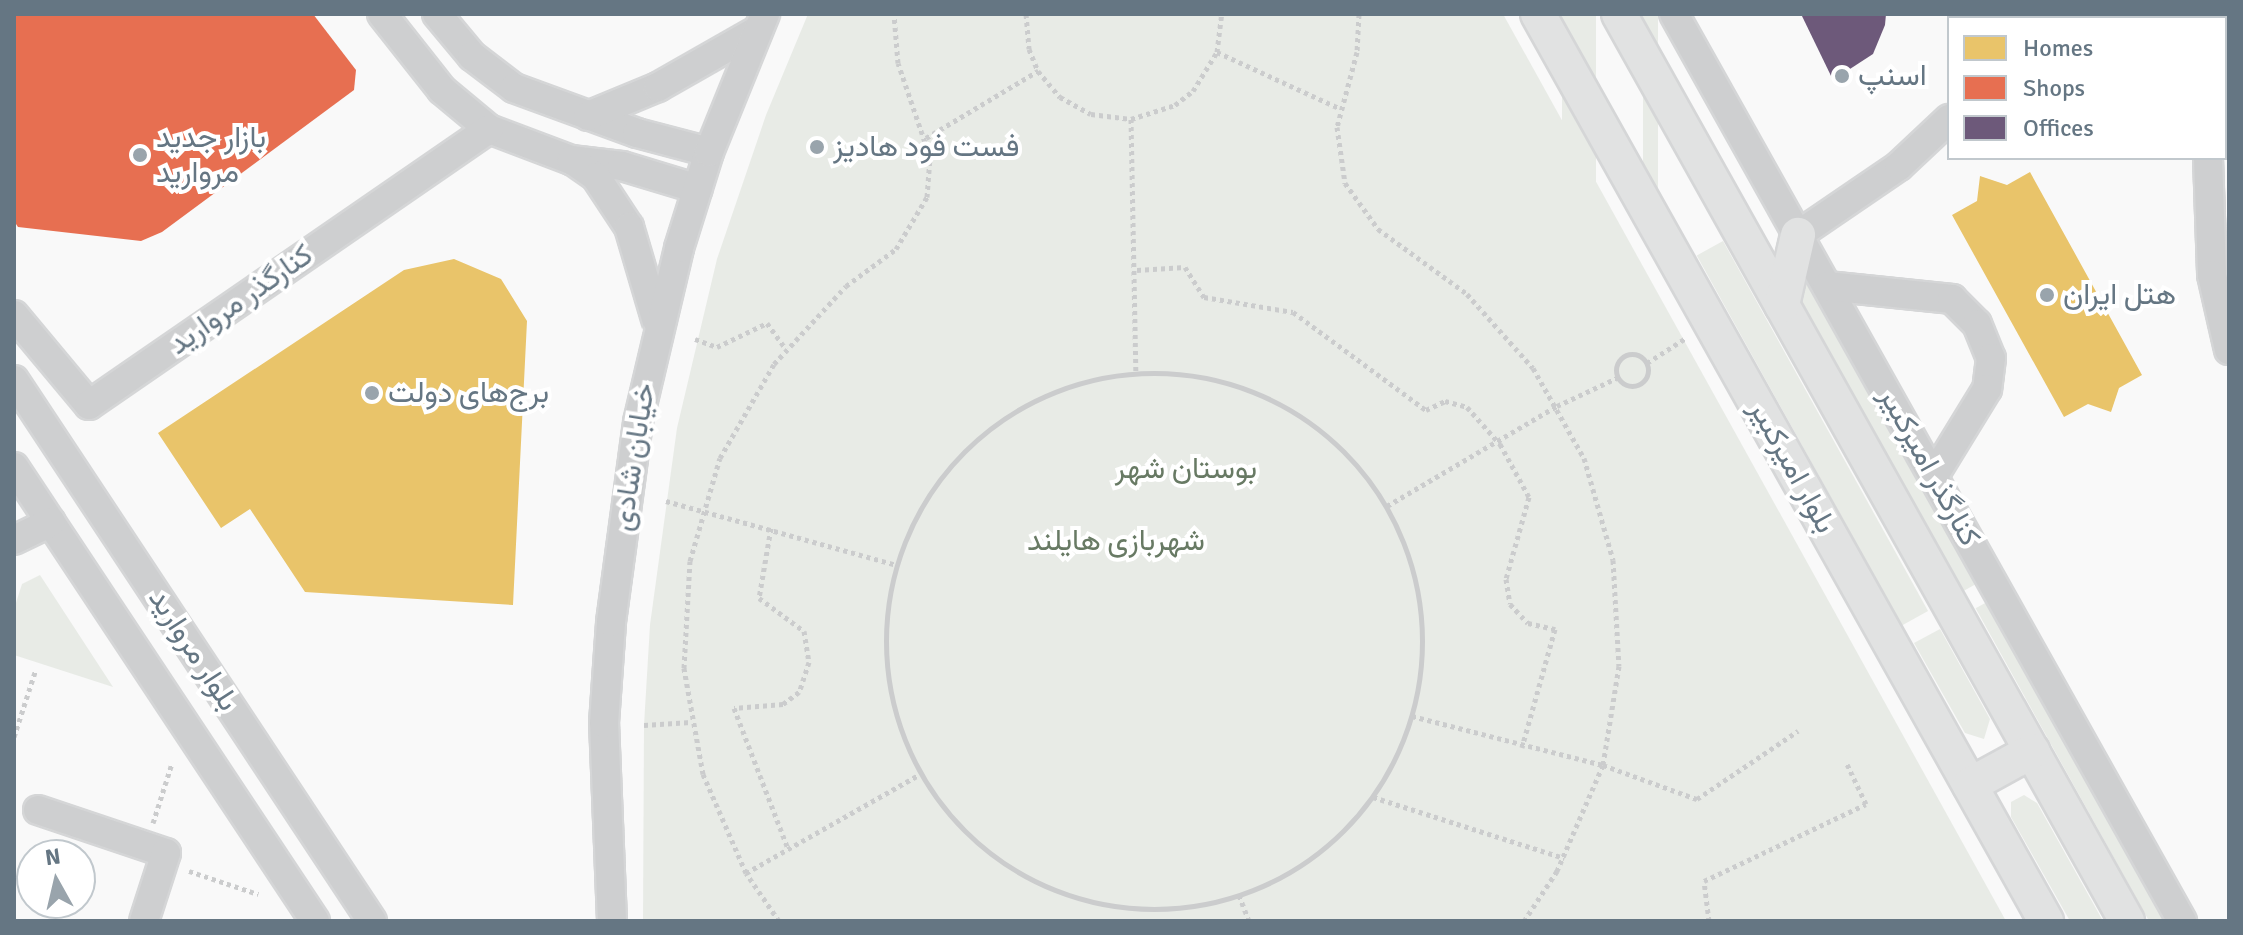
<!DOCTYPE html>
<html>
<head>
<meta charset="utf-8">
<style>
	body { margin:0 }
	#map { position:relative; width:2243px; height:935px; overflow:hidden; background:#f9f9f9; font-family:Signika,Vazirmatn,sans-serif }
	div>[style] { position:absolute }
	.green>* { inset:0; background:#e8ebe6; transform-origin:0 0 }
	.homes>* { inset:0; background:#e9c46a }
	.shops>* { inset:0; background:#e76f51 }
	.offices>* { inset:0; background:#6d597a }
	.path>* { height:5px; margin-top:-2.5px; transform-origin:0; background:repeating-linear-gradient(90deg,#cbcccd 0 4px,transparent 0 8px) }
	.path>.ring { margin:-2.5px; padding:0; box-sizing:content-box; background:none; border:5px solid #cbcccd; border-radius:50% }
	.roads { filter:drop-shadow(2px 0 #d5d6d7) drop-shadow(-2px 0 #d5d6d7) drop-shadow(0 2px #d5d6d7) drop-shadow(0 -2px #d5d6d7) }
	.minor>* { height:28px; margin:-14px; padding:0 14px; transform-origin:14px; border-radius:14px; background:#cecfd0 }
	.major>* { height:34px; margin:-17px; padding:0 17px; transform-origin:17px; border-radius:17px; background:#e1e2e2 }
	.dots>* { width:22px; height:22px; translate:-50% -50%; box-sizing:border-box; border:4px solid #fff; border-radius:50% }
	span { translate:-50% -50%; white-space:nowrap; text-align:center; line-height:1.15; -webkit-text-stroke:8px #fff; paint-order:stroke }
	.poi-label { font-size:30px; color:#657683 }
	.left { translate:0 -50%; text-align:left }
	.street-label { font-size:30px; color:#657683 }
	.park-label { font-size:30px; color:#687a64 }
	.frame { position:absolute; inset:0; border:16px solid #657683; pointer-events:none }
	.legend { position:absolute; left:1947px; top:16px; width:280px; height:144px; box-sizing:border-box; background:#fff; border:2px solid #c1c8cd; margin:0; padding:10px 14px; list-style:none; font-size:24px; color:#657683 }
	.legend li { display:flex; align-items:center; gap:16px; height:40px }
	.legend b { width:40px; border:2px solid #c1c8cd }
	.north { position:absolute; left:16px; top:839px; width:80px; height:80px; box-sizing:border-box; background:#fff; border:2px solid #c1c8cd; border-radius:50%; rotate:352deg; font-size:22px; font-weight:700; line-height:32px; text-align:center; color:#657683 }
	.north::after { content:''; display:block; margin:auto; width:28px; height:36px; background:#99a4ac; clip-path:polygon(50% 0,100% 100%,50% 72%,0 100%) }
</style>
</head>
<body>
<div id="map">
	<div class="green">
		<div style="clip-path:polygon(808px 14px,1503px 14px,2006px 921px,643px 921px,644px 725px,650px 625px,677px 428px,717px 259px,766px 115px)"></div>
		<div style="left:1562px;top:14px;width:34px;height:256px"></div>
		<div style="left:1643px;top:14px;width:15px;height:217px"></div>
		<div style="left:1723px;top:241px;width:423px;height:30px;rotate:61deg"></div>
		<div style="left:1803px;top:273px;width:356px;height:18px;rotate:61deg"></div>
		<div style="clip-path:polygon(40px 575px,113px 687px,14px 655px,14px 609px,22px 584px)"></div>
		<div style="left:1987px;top:602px;width:365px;height:13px;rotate:61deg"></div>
		<div style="clip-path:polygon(1940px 629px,1990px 719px,1984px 739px,1965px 733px,1914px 643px)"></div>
		<div style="clip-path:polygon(2024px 795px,2037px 803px,2103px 921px,2070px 921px,2011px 817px,2011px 802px)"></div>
	</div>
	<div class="homes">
		<div style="clip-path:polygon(2030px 172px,2142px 375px,2119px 388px,2111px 412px,2088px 404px,2064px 417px,1952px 215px,1977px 201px,1980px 176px,2007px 185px)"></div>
		<div style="clip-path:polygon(454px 259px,501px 279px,527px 321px,513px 605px,305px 592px,250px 509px,221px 528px,158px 433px,404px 270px)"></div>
	</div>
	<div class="shops">
		<div style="clip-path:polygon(14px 14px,313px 14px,356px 70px,354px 90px,162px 232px,141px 241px,18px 227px,14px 221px)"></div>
	</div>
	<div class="offices">
		<div style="clip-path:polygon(1801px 14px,1886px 14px,1885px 25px,1873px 54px,1833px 80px)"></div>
	</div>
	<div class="path">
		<div style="left:1026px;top:14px;width:35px;rotate:85deg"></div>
		<div style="left:1029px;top:49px;width:24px;rotate:68deg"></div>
		<div style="left:1038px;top:71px;width:34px;rotate:50deg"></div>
		<div style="left:1060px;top:97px;width:35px;rotate:29deg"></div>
		<div style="left:1091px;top:114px;width:40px;rotate:7.1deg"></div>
		<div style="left:1131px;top:119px;width:46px;rotate:-17.7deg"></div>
		<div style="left:1175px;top:105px;width:23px;rotate:-38deg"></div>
		<div style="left:1193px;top:91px;width:46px;rotate:-58.4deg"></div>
		<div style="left:1217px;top:52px;width:38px;rotate:-83deg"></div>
		<div style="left:1359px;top:14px;width:38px;rotate:93deg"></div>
		<div style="left:1357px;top:52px;width:78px;rotate:104.9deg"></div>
		<div style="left:1337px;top:127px;width:57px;rotate:81.9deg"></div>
		<div style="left:1345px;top:183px;width:57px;rotate:54.3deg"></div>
		<div style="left:1378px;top:229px;width:110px;rotate:36.1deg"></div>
		<div style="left:1467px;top:294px;width:99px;rotate:48.3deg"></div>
		<div style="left:1533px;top:368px;width:103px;rotate:60.5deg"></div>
		<div style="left:1584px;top:458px;width:106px;rotate:74.1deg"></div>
		<div style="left:1613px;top:560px;width:106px;rotate:86.8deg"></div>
		<div style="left:1619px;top:666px;width:100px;rotate:99.2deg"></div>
		<div style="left:1603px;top:765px;width:116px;rotate:113.5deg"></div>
		<div style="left:1557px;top:871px;width:60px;rotate:123.4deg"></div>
		<div style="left:1217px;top:52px;width:136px;rotate:24.7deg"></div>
		<div style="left:1131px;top:119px;width:254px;rotate:88.9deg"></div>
		<div style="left:926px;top:138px;width:131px;rotate:-30.9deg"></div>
		<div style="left:1137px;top:270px;width:48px;rotate:-3.6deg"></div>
		<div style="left:1185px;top:267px;width:36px;rotate:58deg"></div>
		<div style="left:1204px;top:297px;width:90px;rotate:9.6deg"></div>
		<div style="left:1293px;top:312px;width:165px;rotate:36.4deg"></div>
		<div style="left:1426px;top:410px;width:21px;rotate:-25deg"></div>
		<div style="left:1445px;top:401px;width:23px;rotate:15deg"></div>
		<div style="left:1467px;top:407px;width:50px;rotate:48.3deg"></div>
		<div style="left:1500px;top:444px;width:60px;rotate:61.3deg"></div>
		<div style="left:1529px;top:497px;width:85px;rotate:105.7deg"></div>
		<div style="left:1506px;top:579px;width:25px;rotate:81deg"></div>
		<div style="left:1510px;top:604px;width:26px;rotate:47deg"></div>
		<div style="left:1528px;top:623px;width:28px;rotate:13deg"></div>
		<div style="left:1555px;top:629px;width:123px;rotate:105.6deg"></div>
		<div style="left:695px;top:339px;width:23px;rotate:20deg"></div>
		<div style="left:717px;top:347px;width:55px;rotate:-25.6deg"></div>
		<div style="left:767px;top:323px;width:32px;rotate:54deg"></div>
		<div class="ring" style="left:1616px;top:354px;width:27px;height:27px"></div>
		<div style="left:1647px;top:363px;width:46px;rotate:-32.7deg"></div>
		<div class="ring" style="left:886px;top:373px;width:531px;height:531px"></div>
		<div style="left:666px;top:501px;width:239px;rotate:15.5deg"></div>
		<div style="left:1387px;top:506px;width:197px;rotate:-30.5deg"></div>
		<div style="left:1557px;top:406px;width:66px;rotate:-25deg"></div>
		<div style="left:771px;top:528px;width:71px;rotate:99.7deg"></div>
		<div style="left:759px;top:598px;width:56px;rotate:36.3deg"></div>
		<div style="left:804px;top:631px;width:31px;rotate:81deg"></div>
		<div style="left:809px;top:662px;width:32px;rotate:108deg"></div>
		<div style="left:799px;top:692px;width:20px;rotate:143deg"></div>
		<div style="left:783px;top:704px;width:49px;rotate:175.3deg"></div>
		<div style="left:734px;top:708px;width:151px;rotate:69deg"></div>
		<div style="left:1412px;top:716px;width:197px;rotate:14.4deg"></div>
		<div style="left:1603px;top:765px;width:100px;rotate:19.9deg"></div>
		<div style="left:1697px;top:799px;width:122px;rotate:-34deg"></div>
		<div style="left:644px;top:725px;width:47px;rotate:-3.7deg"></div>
		<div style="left:14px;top:737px;width:71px;rotate:-72.1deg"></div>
		<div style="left:1373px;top:797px;width:201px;rotate:17.7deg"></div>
		<div style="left:153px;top:823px;width:63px;rotate:-72.4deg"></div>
		<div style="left:189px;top:871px;width:73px;rotate:18.4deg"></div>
		<div style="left:746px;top:873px;width:200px;rotate:-29.6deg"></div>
		<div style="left:1239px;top:895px;width:28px;rotate:69deg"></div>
		<div style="left:779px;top:921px;width:58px;rotate:-124.5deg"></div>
		<div style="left:746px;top:873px;width:108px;rotate:-113.5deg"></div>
		<div style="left:703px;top:774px;width:108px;rotate:-100.2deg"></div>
		<div style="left:684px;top:668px;width:107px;rotate:-86.8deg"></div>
		<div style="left:690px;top:561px;width:107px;rotate:-73.8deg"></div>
		<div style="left:720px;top:458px;width:108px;rotate:-60.1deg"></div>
		<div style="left:774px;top:364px;width:106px;rotate:-47.3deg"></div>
		<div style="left:846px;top:286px;width:62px;rotate:-36.5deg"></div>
		<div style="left:896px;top:249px;width:61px;rotate:-59.2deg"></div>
		<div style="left:927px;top:197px;width:40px;rotate:-85.7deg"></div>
		<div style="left:930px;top:157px;width:99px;rotate:-108.8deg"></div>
		<div style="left:898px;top:63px;width:49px;rotate:-94.7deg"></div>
		<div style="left:1709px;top:921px;width:40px;rotate:-97.1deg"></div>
		<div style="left:1704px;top:881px;width:179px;rotate:-25.4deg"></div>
		<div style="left:1866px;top:804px;width:44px;rotate:-115.4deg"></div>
	</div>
	<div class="roads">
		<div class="minor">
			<div style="left:382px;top:14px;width:97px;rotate:51.7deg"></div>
			<div style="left:442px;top:90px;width:61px;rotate:39.7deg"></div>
			<div style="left:489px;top:129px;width:88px;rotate:20.7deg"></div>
			<div style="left:571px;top:160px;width:51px;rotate:6.7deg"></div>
			<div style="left:622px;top:166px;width:79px;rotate:16.8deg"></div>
			<div style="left:437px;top:14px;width:55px;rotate:50.2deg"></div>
			<div style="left:472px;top:56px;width:53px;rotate:37.3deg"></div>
			<div style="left:514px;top:88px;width:131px;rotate:20.1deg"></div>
			<div style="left:637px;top:133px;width:74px;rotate:14.8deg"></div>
			<div style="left:1674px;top:14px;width:1040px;rotate:60.75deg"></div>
			<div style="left:2001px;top:18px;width:4px;rotate:-76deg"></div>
			<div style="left:2225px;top:67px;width:11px;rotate:-68deg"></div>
			<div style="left:588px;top:116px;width:76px;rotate:-22.5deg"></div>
			<div style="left:658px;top:87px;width:115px;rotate:-29.7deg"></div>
			<div style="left:2208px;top:158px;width:117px;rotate:88deg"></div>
			<div style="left:2212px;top:275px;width:77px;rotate:77.2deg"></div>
			<div style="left:572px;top:160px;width:29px;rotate:35deg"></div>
			<div style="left:596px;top:177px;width:60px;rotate:56.6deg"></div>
			<div style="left:629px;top:227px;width:96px;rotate:73.6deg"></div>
			<div style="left:1798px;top:235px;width:122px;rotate:-34.3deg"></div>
			<div style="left:1899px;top:166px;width:69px;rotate:-43.2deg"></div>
			<div style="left:1827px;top:286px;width:126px;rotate:5.9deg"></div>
			<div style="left:1952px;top:299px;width:35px;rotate:45deg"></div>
			<div style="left:1977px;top:324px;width:37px;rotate:68deg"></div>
			<div style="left:1991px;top:358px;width:31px;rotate:97deg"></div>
			<div style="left:1987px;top:389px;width:100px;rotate:121.5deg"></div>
			<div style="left:14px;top:315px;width:117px;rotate:50.2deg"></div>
			<div style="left:89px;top:405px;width:486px;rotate:-34.6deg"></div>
			<div style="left:14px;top:380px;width:649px;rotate:56.51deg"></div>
			<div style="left:14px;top:467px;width:545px;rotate:56.46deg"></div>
			<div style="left:14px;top:540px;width:41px;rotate:-25.9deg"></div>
			<div style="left:38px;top:810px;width:135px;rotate:18.6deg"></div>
			<div style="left:166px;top:853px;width:71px;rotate:107.9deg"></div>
			<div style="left:612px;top:921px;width:198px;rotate:-92.3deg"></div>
			<div style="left:604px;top:723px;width:101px;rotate:-86deg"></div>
			<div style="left:611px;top:622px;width:202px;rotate:-82.3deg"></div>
			<div style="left:638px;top:422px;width:179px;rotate:-76.7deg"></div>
			<div style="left:679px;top:248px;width:101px;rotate:-72.6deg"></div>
			<div style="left:709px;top:152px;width:149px;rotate:-67.9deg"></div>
		</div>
		<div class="major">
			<div style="left:1538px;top:14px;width:1040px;rotate:60.75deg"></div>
			<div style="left:1619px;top:14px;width:1040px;rotate:60.75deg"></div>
			<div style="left:1782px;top:305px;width:72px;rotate:-77.1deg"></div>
			<div style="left:1970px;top:785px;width:71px;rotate:-28.7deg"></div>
		</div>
	</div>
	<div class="dots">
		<div style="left:1842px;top:76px;background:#99a4ac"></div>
		<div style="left:817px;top:147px;background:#99a4ac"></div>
		<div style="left:140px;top:155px;background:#99a4ac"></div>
		<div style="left:2047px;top:295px;background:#99a4ac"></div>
		<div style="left:372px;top:393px;background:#99a4ac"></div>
	</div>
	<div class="poi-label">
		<span class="left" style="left:1858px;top:76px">اسنپ</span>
		<span class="left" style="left:156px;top:155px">بازار جدید<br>مروارید</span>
		<span class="left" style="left:833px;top:147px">فست فود هادیز</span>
		<span class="left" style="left:2063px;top:295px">هتل ایران</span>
		<span class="left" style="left:388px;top:393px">برج‌های دولت</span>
	</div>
	<div class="street-label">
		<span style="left:241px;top:300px;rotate:-35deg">کنارگذر مروارید</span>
		<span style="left:634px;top:457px;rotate:-81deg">خیابان شادی</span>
		<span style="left:1792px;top:467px;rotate:61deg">بلوار امیرکبیر</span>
		<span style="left:1929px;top:467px;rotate:61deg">کنارگذر امیرکبیر</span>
		<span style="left:193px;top:650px;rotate:57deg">بلوار مروارید</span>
	</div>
	<div class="park-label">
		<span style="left:1186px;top:469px">بوستان شهر</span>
		<span style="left:1116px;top:541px">شهربازی هایلند</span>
	</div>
	<div class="frame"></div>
	<ul class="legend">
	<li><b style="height:22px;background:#e9c46a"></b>Homes</li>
	<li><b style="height:22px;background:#e76f51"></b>Shops</li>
	<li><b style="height:22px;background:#6d597a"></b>Offices</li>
	</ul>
	<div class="north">N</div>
</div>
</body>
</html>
